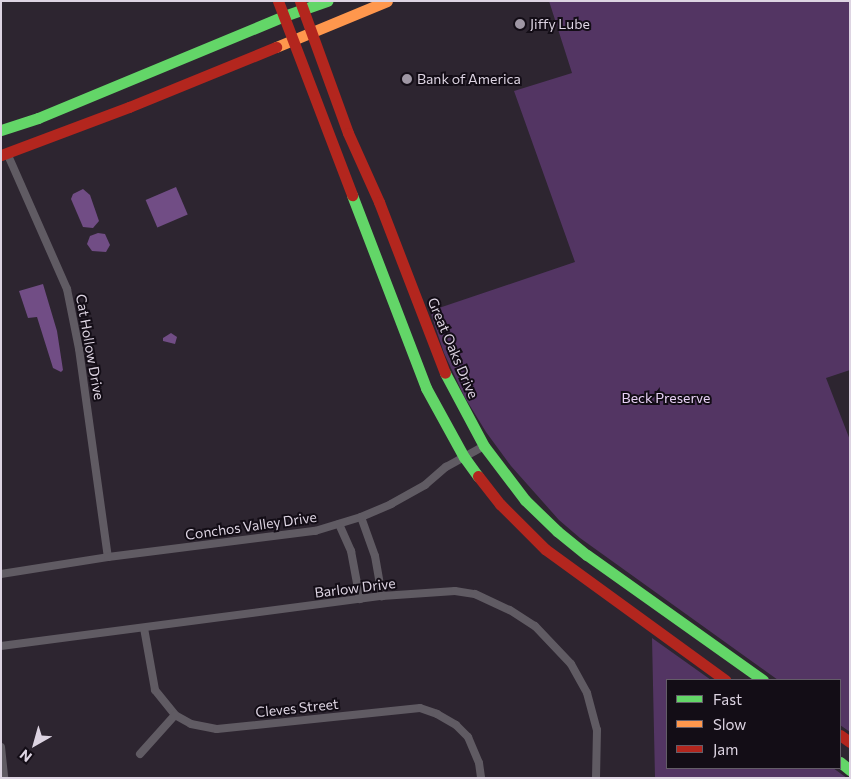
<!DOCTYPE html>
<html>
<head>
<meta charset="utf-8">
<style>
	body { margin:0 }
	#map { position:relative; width:851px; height:779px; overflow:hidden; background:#2d2530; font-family:Commissioner,sans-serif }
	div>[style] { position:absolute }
	.green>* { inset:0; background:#533563 }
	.water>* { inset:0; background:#714d85; transform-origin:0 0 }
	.street>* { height:8px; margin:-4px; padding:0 4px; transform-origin:4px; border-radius:4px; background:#605b63 }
	.fast>* { height:11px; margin:-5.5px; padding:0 5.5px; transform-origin:5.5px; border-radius:5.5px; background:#63d668 }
	.slow>* { height:11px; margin:-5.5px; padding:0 5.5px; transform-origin:5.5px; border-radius:5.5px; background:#ff974d }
	.jam>* { height:11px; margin:-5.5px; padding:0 5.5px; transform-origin:5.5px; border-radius:5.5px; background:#b3261e }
	.dots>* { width:14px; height:14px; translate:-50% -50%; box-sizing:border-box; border:2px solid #130d16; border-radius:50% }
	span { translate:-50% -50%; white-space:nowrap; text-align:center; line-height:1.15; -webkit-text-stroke:4px #130d16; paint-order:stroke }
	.poi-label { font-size:14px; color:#ddd4e2 }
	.left { translate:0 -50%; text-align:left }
	.street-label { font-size:14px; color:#ddd4e2 }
	.park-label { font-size:14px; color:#e7d1f4 }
	.frame { position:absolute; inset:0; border:2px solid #ddd4e2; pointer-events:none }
	.legend { position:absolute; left:666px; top:679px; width:175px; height:90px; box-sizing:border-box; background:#130d16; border:1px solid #645d68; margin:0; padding:6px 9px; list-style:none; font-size:15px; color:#ddd4e2 }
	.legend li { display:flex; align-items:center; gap:10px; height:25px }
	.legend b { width:25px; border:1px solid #645d68 }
	.north { position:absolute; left:10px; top:719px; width:50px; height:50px; -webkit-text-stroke:4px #130d16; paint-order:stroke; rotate:218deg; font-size:14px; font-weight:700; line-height:20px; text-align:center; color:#ddd4e2 }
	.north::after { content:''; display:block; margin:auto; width:18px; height:22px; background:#ddd4e2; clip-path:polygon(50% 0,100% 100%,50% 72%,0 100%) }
</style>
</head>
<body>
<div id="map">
	<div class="green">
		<div style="clip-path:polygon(549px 1px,850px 1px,850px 370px,826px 378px,850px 440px,850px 732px,840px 725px,840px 680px,778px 680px,580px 538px,559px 520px,511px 466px,486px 432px,464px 396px,444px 353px,430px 311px,575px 262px,514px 91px,572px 73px)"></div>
		<div style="clip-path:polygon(652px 638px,711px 680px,667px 680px,667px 768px,833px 768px,847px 778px,655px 778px)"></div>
	</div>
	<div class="water">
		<div style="left:176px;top:187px;width:30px;height:33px;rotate:67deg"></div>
		<div style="clip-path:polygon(83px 189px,90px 195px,99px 221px,93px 228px,83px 227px,71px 199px,73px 194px)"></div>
		<div style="clip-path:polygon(98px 233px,105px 234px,110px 245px,106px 252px,92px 251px,87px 244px,90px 236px)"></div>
		<div style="clip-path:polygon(43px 284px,57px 331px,63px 370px,61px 372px,53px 368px,37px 317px,28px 318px,19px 291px)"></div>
		<div style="clip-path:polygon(171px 333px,177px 337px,175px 344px,163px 341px,163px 338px)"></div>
	</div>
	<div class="street">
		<div style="left:7px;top:153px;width:149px;rotate:66.2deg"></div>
		<div style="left:67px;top:289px;width:61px;rotate:78.7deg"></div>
		<div style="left:79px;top:349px;width:210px;rotate:82.1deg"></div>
		<div style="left:361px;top:517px;width:41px;rotate:70.3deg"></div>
		<div style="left:375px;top:556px;width:41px;rotate:80.1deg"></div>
		<div style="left:339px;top:524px;width:30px;rotate:66deg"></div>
		<div style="left:351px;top:551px;width:49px;rotate:79.4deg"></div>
		<div style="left:1px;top:574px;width:108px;rotate:-9deg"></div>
		<div style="left:108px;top:557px;width:209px;rotate:-7.2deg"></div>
		<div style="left:315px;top:531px;width:48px;rotate:-16.9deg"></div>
		<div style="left:361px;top:517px;width:33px;rotate:-23deg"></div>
		<div style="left:391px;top:504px;width:39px;rotate:-29deg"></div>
		<div style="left:425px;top:485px;width:28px;rotate:-41deg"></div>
		<div style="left:446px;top:467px;width:43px;rotate:-28.9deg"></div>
		<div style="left:144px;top:628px;width:63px;rotate:79.9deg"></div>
		<div style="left:155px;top:690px;width:32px;rotate:51deg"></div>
		<div style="left:175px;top:715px;width:18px;rotate:29deg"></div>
		<div style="left:191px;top:724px;width:26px;rotate:11deg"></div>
		<div style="left:217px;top:729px;width:204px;rotate:-5.9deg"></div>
		<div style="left:420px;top:708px;width:18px;rotate:19deg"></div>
		<div style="left:437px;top:714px;width:22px;rotate:30deg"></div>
		<div style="left:456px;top:725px;width:17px;rotate:45deg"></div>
		<div style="left:468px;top:737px;width:28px;rotate:67deg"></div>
		<div style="left:479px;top:763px;width:15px;rotate:82deg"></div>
		<div style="left:1px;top:646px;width:384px;rotate:-7.5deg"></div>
		<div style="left:382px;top:596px;width:73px;rotate:-3.9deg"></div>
		<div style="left:455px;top:591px;width:20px;rotate:9deg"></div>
		<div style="left:475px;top:594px;width:38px;rotate:25deg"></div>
		<div style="left:510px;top:610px;width:30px;rotate:33deg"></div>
		<div style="left:535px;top:626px;width:52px;rotate:46.5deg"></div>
		<div style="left:571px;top:664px;width:33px;rotate:61deg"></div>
		<div style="left:587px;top:693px;width:38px;rotate:75deg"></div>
		<div style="left:597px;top:730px;width:48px;rotate:91.2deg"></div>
		<div style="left:1px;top:747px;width:31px;rotate:84deg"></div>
		<div style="left:140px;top:754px;width:52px;rotate:-48.1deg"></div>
	</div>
	<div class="fast">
		<div style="left:1px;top:130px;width:39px;rotate:-18deg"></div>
		<div style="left:38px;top:118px;width:266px;rotate:-22.5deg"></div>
		<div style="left:284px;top:16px;width:46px;rotate:-19.2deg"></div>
		<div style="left:352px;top:195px;width:207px;rotate:69deg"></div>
		<div style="left:426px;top:388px;width:79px;rotate:61.2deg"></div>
		<div style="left:464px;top:457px;width:24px;rotate:54deg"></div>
		<div style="left:445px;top:373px;width:83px;rotate:61.9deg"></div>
		<div style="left:484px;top:446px;width:68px;rotate:52.8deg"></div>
		<div style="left:525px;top:500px;width:45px;rotate:44.1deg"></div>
		<div style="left:557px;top:531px;width:38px;rotate:39deg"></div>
		<div style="left:587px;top:555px;width:216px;rotate:35.4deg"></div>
		<div style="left:840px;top:762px;width:13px;rotate:39deg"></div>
	</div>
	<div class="slow">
		<div style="left:276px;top:47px;width:120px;rotate:-22.5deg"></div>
	</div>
	<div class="jam">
		<div style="left:278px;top:1px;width:208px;rotate:69.1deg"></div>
		<div style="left:300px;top:1px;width:140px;rotate:70deg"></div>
		<div style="left:348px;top:133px;width:76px;rotate:65.8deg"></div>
		<div style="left:379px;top:202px;width:183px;rotate:68.9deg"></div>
		<div style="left:1px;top:155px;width:137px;rotate:-20.6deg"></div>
		<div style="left:129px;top:107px;width:159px;rotate:-22.2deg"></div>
		<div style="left:478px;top:476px;width:36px;rotate:52deg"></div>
		<div style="left:500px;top:504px;width:64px;rotate:45deg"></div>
		<div style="left:545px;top:549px;width:223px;rotate:36deg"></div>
		<div style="left:840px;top:735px;width:12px;rotate:35deg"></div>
	</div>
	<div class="dots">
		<div style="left:520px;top:24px;background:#9f97a4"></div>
		<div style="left:407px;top:79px;background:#9f97a4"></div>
	</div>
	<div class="poi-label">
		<span class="left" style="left:530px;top:24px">Jiffy Lube</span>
		<span class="left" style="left:417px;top:79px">Bank of America</span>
	</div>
	<div class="street-label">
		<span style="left:90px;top:347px;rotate:80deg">Cat Hollow Drive</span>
		<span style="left:453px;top:348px;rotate:67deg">Great Oaks Drive</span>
		<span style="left:251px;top:526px;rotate:-8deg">Conchos Valley Drive</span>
		<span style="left:355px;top:588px;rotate:-7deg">Barlow Drive</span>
		<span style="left:297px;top:708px;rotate:-6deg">Cleves Street</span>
	</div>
	<div class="park-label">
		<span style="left:666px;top:398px">Beck Preserve</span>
	</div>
	<div class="frame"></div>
	<ul class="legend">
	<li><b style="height:6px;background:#63d668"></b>Fast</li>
	<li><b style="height:6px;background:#ff974d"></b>Slow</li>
	<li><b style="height:6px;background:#b3261e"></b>Jam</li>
	</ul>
	<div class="north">N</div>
</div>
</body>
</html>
